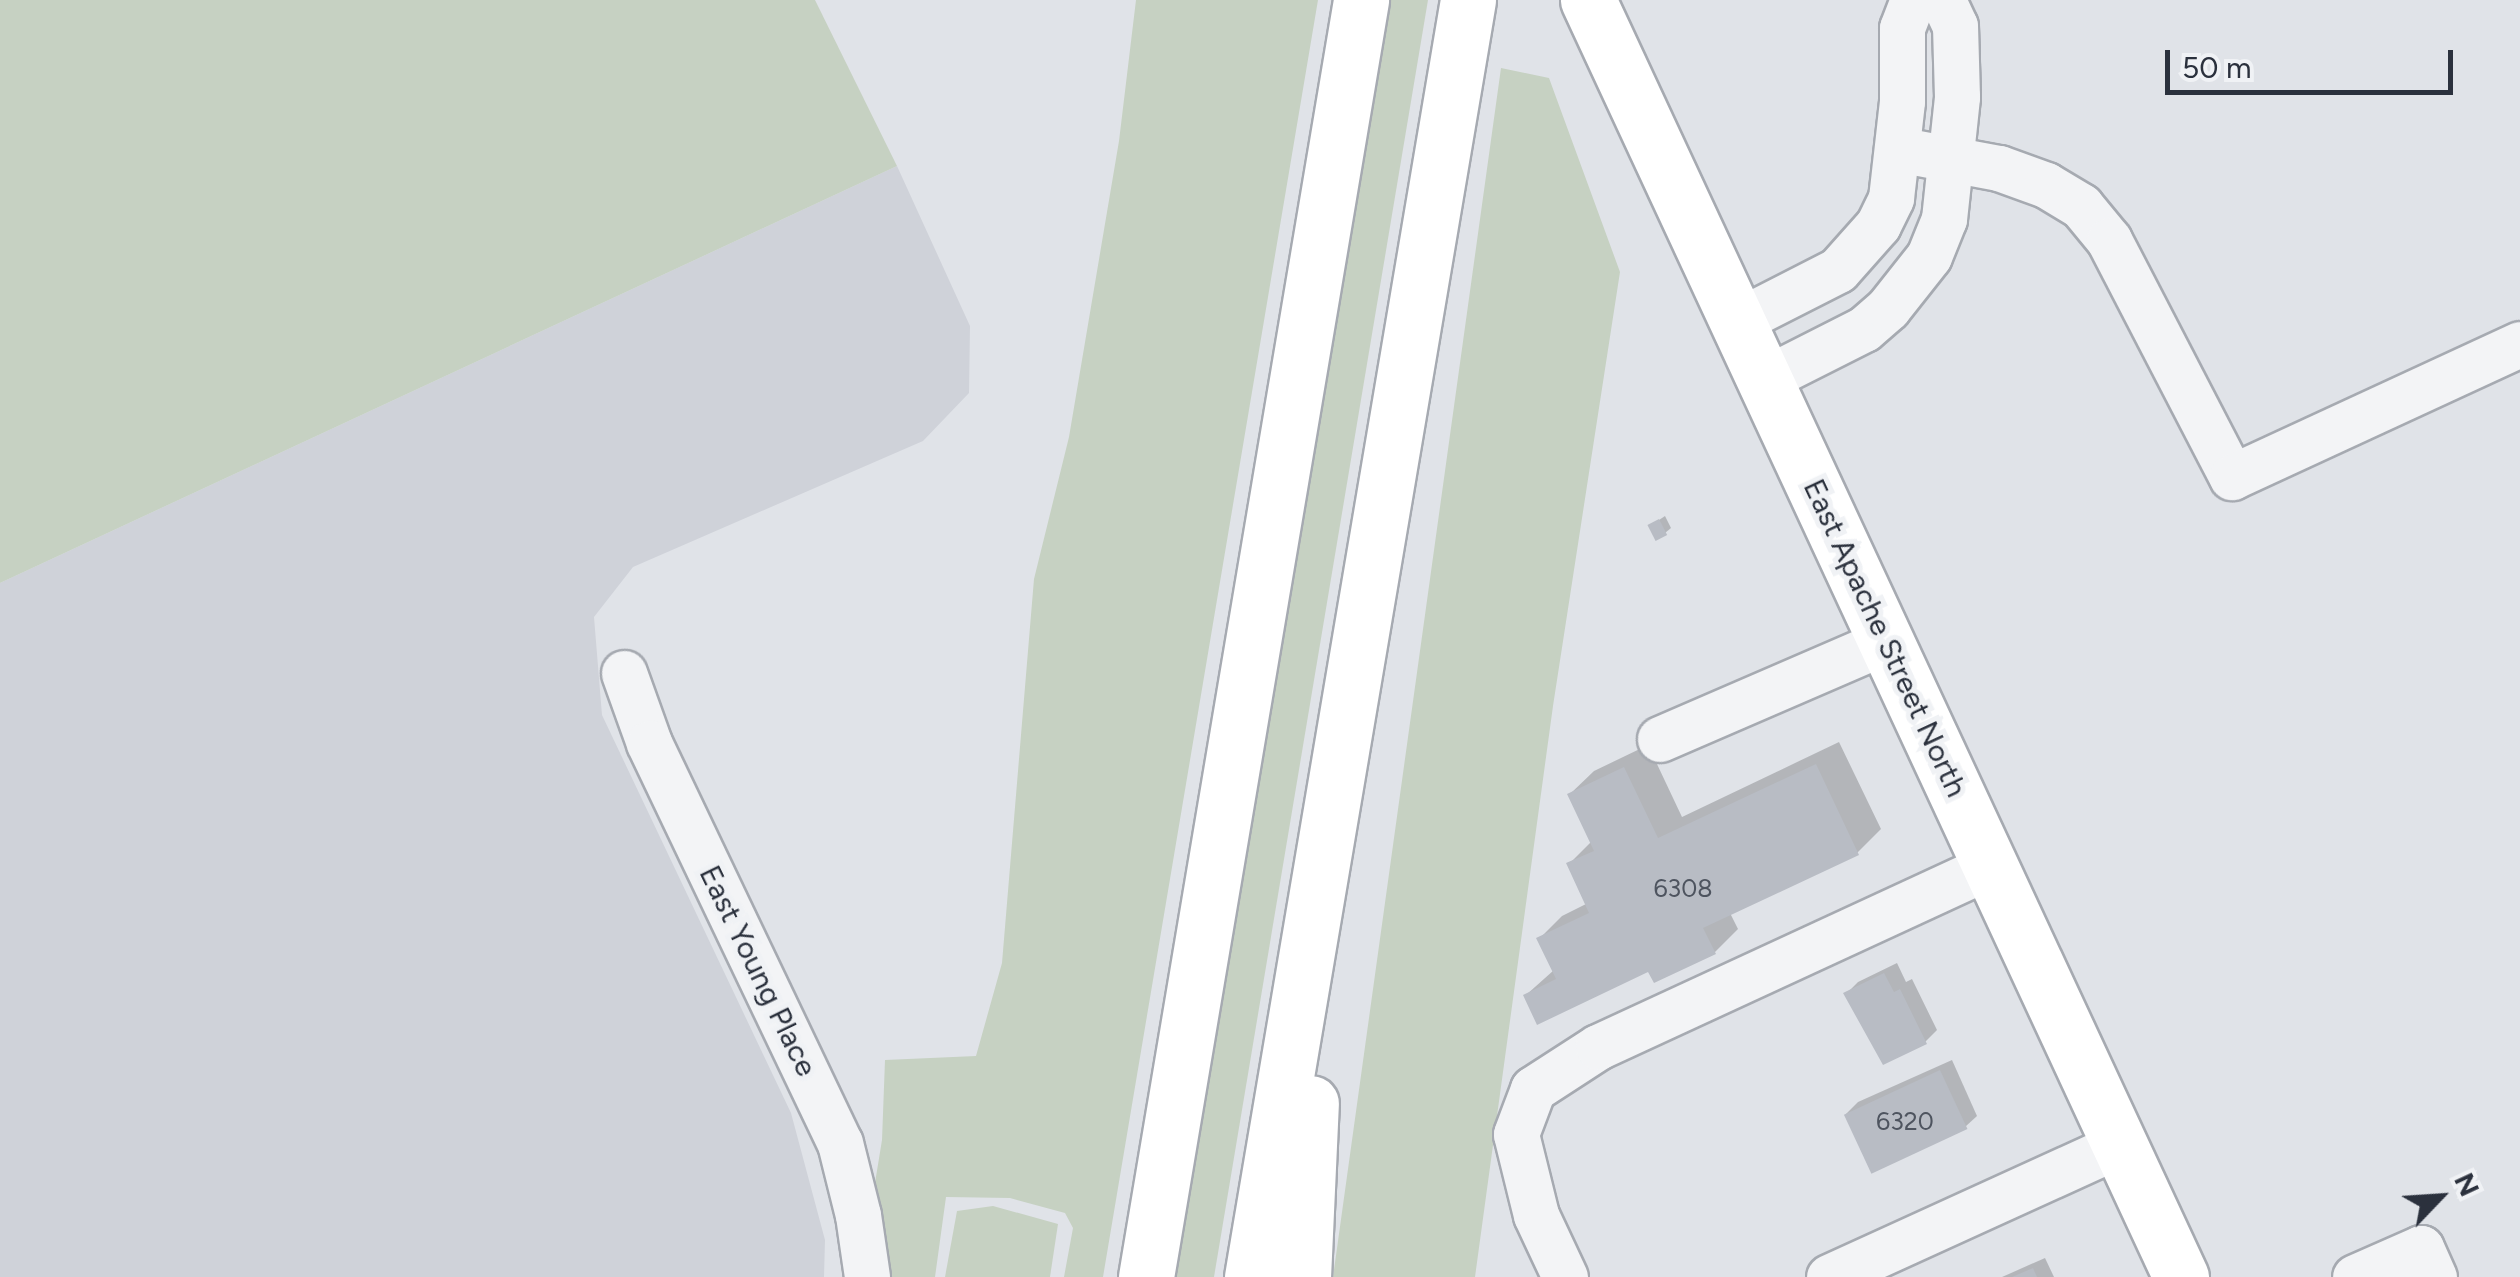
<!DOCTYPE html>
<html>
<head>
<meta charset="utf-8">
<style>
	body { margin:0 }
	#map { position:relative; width:2520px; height:1277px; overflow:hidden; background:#e0e3e8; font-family:Figtree,sans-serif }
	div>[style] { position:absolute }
	.built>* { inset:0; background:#cfd2d9 }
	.green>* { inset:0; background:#c6d1c2 }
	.shadow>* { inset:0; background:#0003 }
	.building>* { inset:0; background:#b8bcc4; transform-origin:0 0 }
	.roads { filter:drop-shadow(2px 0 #a6aab1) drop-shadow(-2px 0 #a6aab1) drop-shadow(0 2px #a6aab1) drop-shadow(0 -2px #a6aab1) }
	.minor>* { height:45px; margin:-22.5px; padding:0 22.5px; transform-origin:22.5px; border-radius:22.5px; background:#f3f4f6 }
	.major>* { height:55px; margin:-27.5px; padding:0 27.5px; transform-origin:27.5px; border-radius:27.5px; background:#fff }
	.highway>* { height:55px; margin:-27.5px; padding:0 27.5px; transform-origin:27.5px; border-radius:27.5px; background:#fff }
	span { translate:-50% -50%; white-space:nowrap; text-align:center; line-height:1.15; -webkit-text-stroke:10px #f0f2f5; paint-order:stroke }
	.number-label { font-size:25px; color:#4e545f }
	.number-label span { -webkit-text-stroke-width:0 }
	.street-label { font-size:30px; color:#2b313d }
	.north { position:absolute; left:2390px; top:1147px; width:100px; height:100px; -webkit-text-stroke:8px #f0f2f5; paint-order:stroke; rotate:65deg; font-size:28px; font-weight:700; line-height:40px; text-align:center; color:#2b313d }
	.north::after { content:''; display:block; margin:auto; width:35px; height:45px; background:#2b313d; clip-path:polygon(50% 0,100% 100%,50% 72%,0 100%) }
	.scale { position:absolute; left:2165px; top:50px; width:288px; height:45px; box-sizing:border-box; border:5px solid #2b313d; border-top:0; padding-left:12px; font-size:30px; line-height:35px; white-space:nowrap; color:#2b313d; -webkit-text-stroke:8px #f0f2f5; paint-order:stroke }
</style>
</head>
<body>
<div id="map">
	<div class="built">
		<div style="clip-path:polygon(897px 166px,970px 326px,969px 393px,923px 441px,633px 567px,594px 617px,602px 715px,791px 1113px,825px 1240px,824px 1277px,0 1277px,0 583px)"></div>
	</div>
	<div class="green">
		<div style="clip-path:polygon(0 0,815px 0,897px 166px,0 583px)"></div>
		<div style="clip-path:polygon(1136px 0,1318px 0,1103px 1277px,1064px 1277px,1073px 1228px,1065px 1213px,1010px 1198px,946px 1197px,935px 1277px,879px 1277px,873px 1195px,882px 1140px,885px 1060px,976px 1056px,1002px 963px,1034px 579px,1069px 437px,1119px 141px)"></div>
		<div style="clip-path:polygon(1390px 0,1428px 0,1214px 1277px,1170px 1277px)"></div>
		<div style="clip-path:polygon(1501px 68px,1549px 78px,1620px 272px,1553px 706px,1475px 1277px,1333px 1277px)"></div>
		<div style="clip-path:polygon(993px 1206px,1058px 1224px,1050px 1277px,945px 1277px,957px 1211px)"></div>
	</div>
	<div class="shadow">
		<div style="clip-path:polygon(1665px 516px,1671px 528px,1665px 533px,1650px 526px)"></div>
		<div style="clip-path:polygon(1839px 742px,1881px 829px,1857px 853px,1730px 913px,1738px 929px,1715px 952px,1526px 995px,1554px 970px,1539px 939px,1562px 916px,1588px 903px,1569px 864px,1592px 841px,1570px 794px,1594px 771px,1648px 745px,1682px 817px)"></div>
		<div style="clip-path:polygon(1897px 963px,1906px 982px,1912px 979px,1937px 1030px,1925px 1042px,1846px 994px,1858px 982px)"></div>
		<div style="clip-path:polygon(1952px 1060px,1977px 1116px,1965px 1127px,1846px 1114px,1858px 1102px)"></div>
		<div style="clip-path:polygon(2045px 1258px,2054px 1277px,2002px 1277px)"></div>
	</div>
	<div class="building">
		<div style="left:1659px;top:519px;width:18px;height:13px;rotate:63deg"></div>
		<div style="clip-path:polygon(1816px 764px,1859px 855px,1703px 928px,1716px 954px,1654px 983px,1648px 972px,1537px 1025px,1523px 995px,1556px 979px,1536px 938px,1589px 913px,1566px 863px,1594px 851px,1567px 794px,1624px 767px,1658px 838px)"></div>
		<div style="clip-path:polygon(1884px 973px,1894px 992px,1900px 989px,1927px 1044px,1883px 1065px,1843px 993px)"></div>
		<div style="left:1940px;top:1070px;width:65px;height:106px;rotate:65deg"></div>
		<div style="clip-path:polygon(2033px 1268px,2037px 1277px,2012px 1277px)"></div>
	</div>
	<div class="roads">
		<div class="minor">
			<div style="left:1897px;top:149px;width:104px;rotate:10.6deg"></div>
			<div style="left:1999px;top:168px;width:50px;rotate:19.9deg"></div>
			<div style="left:2046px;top:185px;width:41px;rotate:31deg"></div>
			<div style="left:2081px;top:206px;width:44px;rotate:50.5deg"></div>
			<div style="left:2109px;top:240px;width:267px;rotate:62.6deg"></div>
			<div style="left:2232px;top:477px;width:317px;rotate:-24.8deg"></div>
			<div style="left:1738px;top:321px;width:112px;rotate:-27deg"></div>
			<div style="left:1838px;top:270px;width:60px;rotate:-48.4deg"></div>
			<div style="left:1878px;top:225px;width:30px;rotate:-64deg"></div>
			<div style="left:1891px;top:198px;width:98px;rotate:-83.5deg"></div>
			<div style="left:1902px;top:101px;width:73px;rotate:-90deg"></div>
			<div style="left:1902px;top:28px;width:30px;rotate:-69deg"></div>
			<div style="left:1765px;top:379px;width:111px;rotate:-26.8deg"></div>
			<div style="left:1864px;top:329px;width:32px;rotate:-41deg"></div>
			<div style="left:1888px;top:308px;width:66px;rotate:-51.7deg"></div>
			<div style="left:1929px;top:256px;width:40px;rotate:-68deg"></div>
			<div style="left:1944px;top:219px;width:123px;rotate:-83.9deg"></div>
			<div style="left:1957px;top:97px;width:71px;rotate:-91.6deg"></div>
			<div style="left:1955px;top:26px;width:29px;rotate:-115deg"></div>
			<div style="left:624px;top:673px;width:74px;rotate:70.3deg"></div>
			<div style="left:649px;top:743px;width:443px;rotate:64.5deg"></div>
			<div style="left:840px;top:1143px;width:74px;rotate:76deg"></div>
			<div style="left:858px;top:1215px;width:63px;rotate:81.7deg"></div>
			<div style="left:1660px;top:739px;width:246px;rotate:-23.4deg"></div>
			<div style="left:1565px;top:1277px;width:68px;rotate:-115.1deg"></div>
			<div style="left:1536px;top:1215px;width:83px;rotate:-103.9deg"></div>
			<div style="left:1516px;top:1134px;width:48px;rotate:-69.3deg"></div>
			<div style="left:1533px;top:1089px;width:77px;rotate:-32.9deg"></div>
			<div style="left:1598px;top:1047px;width:432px;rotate:-24.8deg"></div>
			<div style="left:1829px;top:1277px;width:319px;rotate:-24.5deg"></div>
			<div style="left:2355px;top:1277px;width:72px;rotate:-23.7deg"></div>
			<div style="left:2421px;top:1248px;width:32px;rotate:66deg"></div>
		</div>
		<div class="major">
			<div style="left:1588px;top:0;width:1408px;rotate:65.09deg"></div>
		</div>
		<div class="highway">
			<div style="left:1146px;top:1277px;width:1295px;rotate:-80.44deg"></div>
			<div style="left:1252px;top:1277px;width:1295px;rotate:-80.4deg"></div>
			<div style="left:1303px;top:1277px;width:174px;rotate:-87.4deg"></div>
		</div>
	</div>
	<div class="number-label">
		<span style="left:1683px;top:888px">6308</span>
		<span style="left:1905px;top:1121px">6320</span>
	</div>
	<div class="street-label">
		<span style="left:1885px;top:638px;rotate:65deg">East Apache Street North</span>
		<span style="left:758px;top:971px;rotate:64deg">East Young Place</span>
	</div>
	<div class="north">N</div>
	<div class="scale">50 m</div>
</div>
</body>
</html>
